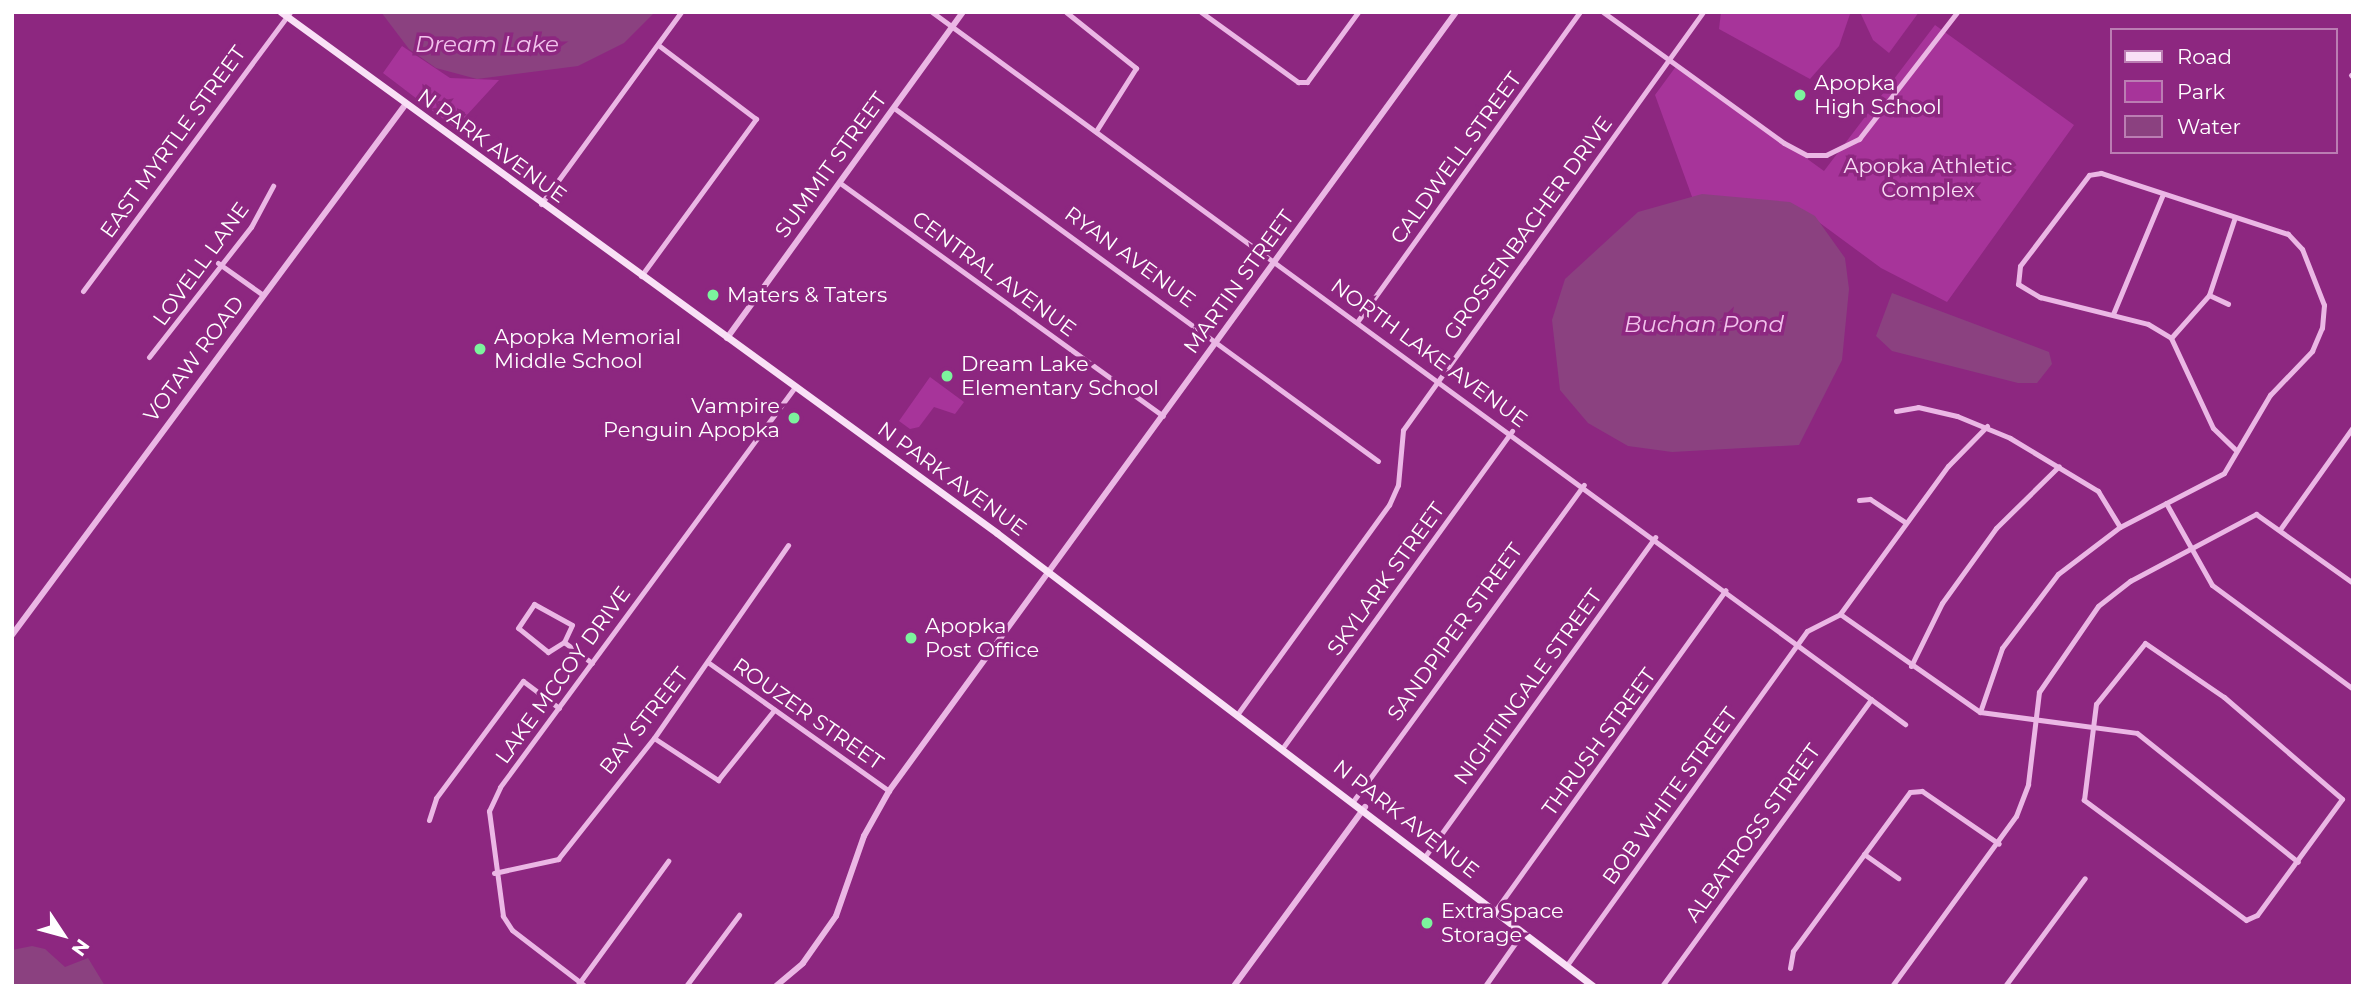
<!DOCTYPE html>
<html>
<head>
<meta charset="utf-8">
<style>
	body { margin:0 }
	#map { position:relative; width:2365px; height:998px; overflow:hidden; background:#8d2780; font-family:Montserrat,sans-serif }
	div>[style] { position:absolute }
	.green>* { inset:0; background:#a7349a }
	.water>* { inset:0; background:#8b4180 }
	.minor>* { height:5px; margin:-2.5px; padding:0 2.5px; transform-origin:2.5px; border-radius:2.5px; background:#ebb7e5 }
	.tertiary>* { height:6px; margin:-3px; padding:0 3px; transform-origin:3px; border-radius:3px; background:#ebb7e5 }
	.secondary>* { height:7px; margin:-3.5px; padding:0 3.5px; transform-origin:3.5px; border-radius:3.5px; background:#f9e1f6 }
	.dots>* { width:19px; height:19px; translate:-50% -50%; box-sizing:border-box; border:4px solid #8d2780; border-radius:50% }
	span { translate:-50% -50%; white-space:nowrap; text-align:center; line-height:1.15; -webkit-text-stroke:7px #8d2780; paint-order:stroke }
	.poi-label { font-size:21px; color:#fff }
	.left { translate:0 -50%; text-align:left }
	.right { translate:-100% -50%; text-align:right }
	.street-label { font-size:21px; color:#fff }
	.park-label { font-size:21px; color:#f8dbf5 }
	.water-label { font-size:23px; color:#f2c3ec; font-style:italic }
	.frame { position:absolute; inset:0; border:14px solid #fff; pointer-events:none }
	.legend { position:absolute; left:2110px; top:28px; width:228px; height:126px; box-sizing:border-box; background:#8d2780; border:2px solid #bb7db3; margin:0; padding:9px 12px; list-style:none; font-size:21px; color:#fff }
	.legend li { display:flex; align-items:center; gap:14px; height:35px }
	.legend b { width:35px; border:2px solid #bb7db3 }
	.north { position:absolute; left:28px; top:900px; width:70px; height:70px; -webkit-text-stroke:5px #8d2780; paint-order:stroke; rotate:126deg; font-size:19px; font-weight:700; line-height:28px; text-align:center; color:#fff }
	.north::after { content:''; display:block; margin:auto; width:24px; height:32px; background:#fff; clip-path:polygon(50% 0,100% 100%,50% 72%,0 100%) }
</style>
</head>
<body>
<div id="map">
	<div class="green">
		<div style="clip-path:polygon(1721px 12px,1849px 12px,1850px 14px,1839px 46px,1810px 79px,1719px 29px)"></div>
		<div style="clip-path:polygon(1860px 12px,1919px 12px,1889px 53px,1873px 40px)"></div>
		<div style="clip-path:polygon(1935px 25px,2074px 125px,1947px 302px,1881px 268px,1805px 212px,1707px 238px,1655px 95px,1677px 65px,1824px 171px)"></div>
		<div style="clip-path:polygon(402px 46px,450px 78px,499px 80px,455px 128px,383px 73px)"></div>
		<div style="clip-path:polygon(930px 377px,964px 402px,955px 414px,934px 407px,919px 427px,910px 429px,899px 421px)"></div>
	</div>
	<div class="water">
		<div style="clip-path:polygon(381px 12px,655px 12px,624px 43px,578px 66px,477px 79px,436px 68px,409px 49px)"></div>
		<div style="clip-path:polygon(1702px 194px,1790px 202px,1815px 216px,1845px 258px,1849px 289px,1842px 360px,1799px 445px,1672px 452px,1628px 446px,1588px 423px,1560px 390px,1552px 320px,1565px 279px,1638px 212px)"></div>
		<div style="clip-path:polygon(1892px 293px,2049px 352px,2052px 364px,2037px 383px,2018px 383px,1892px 351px,1876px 336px)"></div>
		<div style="clip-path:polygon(32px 946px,45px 949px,65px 967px,88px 958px,105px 986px,12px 986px,12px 950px)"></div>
	</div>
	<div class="minor">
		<div style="left:932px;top:12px;width:1206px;rotate:36.2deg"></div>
		<div style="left:1066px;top:12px;width:90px;rotate:38.7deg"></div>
		<div style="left:1136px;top:68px;width:75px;rotate:122.4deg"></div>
		<div style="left:1201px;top:12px;width:120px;rotate:35.8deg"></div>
		<div style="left:1298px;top:82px;width:9px"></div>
		<div style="left:1307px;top:82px;width:87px;rotate:-53.9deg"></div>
		<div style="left:1603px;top:12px;width:223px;rotate:35.9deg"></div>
		<div style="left:1784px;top:143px;width:26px;rotate:28deg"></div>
		<div style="left:1807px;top:155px;width:19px"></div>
		<div style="left:1826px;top:155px;width:37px;rotate:-26deg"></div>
		<div style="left:1859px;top:139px;width:160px;rotate:-52.3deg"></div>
		<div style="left:2351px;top:75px;width:3px;rotate:45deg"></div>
		<div style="left:894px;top:108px;width:599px;rotate:36.1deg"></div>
		<div style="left:840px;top:183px;width:398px;rotate:35.8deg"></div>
		<div style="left:541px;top:204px;width:238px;rotate:-53.9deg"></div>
		<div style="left:218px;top:263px;width:55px;rotate:35.4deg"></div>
		<div style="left:641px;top:276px;width:195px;rotate:-53.8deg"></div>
		<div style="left:756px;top:119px;width:123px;rotate:-142.9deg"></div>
		<div style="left:83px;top:291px;width:347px;rotate:-53.4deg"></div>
		<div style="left:2209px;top:295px;width:21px;rotate:25deg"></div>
		<div style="left:2113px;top:314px;width:130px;rotate:-67.4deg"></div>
		<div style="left:1357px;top:322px;width:382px;rotate:-54.3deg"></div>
		<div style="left:2171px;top:338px;width:57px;rotate:-48.5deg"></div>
		<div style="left:2209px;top:295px;width:82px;rotate:-71.6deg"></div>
		<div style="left:149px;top:357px;width:165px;rotate:-51.9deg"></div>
		<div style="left:251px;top:227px;width:47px;rotate:-61.8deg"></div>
		<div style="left:1896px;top:411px;width:22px;rotate:-10deg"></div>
		<div style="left:1918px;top:407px;width:40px;rotate:13deg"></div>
		<div style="left:1957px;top:416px;width:57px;rotate:22.5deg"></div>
		<div style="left:2010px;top:438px;width:103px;rotate:31.1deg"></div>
		<div style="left:2098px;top:491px;width:42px;rotate:58.6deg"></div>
		<div style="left:1859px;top:500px;width:11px;rotate:-5deg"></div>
		<div style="left:1870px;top:499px;width:42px;rotate:33.3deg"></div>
		<div style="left:2166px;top:503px;width:94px;rotate:60.7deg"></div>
		<div style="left:2212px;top:585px;width:175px;rotate:36.4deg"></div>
		<div style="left:2281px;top:528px;width:124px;rotate:-54.5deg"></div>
		<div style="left:534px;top:604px;width:43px;rotate:28.9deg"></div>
		<div style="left:572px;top:625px;width:19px;rotate:115deg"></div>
		<div style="left:564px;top:642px;width:19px;rotate:148deg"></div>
		<div style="left:548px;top:652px;width:38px;rotate:-141deg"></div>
		<div style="left:518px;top:628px;width:29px;rotate:-56deg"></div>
		<div style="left:1840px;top:614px;width:171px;rotate:35deg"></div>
		<div style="left:1980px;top:712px;width:158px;rotate:7.6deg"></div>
		<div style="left:2137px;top:733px;width:206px;rotate:38.7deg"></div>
		<div style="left:564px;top:642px;width:35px;rotate:37deg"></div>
		<div style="left:2145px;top:643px;width:96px;rotate:34.4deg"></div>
		<div style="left:2224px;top:697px;width:156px;rotate:40.8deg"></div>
		<div style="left:2342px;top:799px;width:144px;rotate:126.2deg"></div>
		<div style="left:2257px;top:915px;width:12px;rotate:156deg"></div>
		<div style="left:2246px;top:920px;width:202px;rotate:-143.5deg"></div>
		<div style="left:2084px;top:800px;width:97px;rotate:-82.9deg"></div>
		<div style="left:2096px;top:704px;width:78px;rotate:-51.2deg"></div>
		<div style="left:709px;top:663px;width:221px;rotate:35.4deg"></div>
		<div style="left:1911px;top:666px;width:70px;rotate:-63.8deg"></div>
		<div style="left:1942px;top:603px;width:92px;rotate:-54.2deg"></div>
		<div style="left:1996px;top:528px;width:88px;rotate:-44.5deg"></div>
		<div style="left:1239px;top:712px;width:256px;rotate:-54.1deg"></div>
		<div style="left:1389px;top:505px;width:22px;rotate:-66deg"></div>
		<div style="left:1398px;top:485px;width:55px;rotate:-84.8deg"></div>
		<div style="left:1403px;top:430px;width:515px;rotate:-54.33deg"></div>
		<div style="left:1980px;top:712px;width:68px;rotate:-71deg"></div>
		<div style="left:2002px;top:648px;width:93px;rotate:-52.9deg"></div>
		<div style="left:2058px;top:574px;width:78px;rotate:-37.2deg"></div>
		<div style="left:2120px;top:527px;width:117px;rotate:-27.4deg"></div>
		<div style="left:2224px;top:473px;width:91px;rotate:-59.5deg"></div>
		<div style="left:2270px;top:395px;width:61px;rotate:-46.3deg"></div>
		<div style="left:2312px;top:351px;width:25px;rotate:-67deg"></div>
		<div style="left:2322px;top:328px;width:23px;rotate:-85deg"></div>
		<div style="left:2324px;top:305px;width:60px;rotate:-111.4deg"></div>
		<div style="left:2302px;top:249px;width:21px;rotate:-133deg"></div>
		<div style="left:2288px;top:234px;width:197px;rotate:-161.9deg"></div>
		<div style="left:2101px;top:173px;width:12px;rotate:171deg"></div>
		<div style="left:2089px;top:175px;width:114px;rotate:127.2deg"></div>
		<div style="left:2020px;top:266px;width:18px;rotate:96deg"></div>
		<div style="left:2018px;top:284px;width:26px;rotate:31deg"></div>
		<div style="left:2040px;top:297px;width:111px;rotate:14deg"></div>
		<div style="left:2148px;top:324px;width:27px;rotate:31deg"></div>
		<div style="left:2171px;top:338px;width:99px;rotate:65deg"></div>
		<div style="left:2213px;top:428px;width:30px;rotate:44deg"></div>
		<div style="left:654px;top:738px;width:77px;rotate:33.3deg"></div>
		<div style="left:718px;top:780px;width:90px;rotate:-51.3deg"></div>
		<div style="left:1284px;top:746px;width:389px;rotate:-54.1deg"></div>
		<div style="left:1354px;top:800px;width:390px;rotate:-53.9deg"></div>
		<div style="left:429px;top:820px;width:23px;rotate:-72deg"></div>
		<div style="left:436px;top:798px;width:146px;rotate:-53.4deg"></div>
		<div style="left:523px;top:681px;width:45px;rotate:36.9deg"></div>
		<div style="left:1864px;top:854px;width:42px;rotate:35.2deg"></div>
		<div style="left:1426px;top:855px;width:392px;rotate:-54.2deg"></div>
		<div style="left:494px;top:873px;width:66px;rotate:-12.3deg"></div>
		<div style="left:558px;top:859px;width:154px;rotate:-51.6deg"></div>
		<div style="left:654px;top:738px;width:235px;rotate:-55.2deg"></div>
		<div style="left:1495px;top:911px;width:395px;rotate:-54.3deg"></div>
		<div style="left:1567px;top:965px;width:411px;rotate:-54.3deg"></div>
		<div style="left:1807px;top:631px;width:37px;rotate:-27deg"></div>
		<div style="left:1840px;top:614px;width:183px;rotate:-53.9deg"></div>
		<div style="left:1948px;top:466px;width:56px;rotate:-45.7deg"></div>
		<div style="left:1790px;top:968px;width:17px;rotate:-80deg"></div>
		<div style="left:1793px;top:951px;width:197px;rotate:-53.7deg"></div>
		<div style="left:1910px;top:792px;width:12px;rotate:-5deg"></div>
		<div style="left:1922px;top:791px;width:93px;rotate:34.5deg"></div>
		<div style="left:577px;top:986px;width:155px;rotate:-53.9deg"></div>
		<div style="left:585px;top:986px;width:92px;rotate:-142.5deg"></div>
		<div style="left:512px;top:930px;width:17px;rotate:-123deg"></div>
		<div style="left:503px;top:916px;width:106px;rotate:-97.6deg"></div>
		<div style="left:489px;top:811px;width:26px;rotate:-65deg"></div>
		<div style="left:500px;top:787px;width:497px;rotate:-53.6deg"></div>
		<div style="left:686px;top:986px;width:89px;rotate:-53.3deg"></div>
		<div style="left:1485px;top:986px;width:66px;rotate:-54.9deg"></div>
		<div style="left:1662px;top:986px;width:355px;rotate:-53.9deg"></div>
		<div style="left:1892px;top:986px;width:210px;rotate:-53.9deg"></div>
		<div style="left:2016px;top:816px;width:34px;rotate:-69deg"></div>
		<div style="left:2028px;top:784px;width:93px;rotate:-83.2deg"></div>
		<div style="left:2039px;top:692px;width:104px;rotate:-55.5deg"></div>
		<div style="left:2098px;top:606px;width:41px;rotate:-38deg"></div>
		<div style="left:2130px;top:581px;width:143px;rotate:-28deg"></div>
		<div style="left:2256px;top:514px;width:119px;rotate:35.4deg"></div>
		<div style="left:2005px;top:986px;width:134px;rotate:-53.5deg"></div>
	</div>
	<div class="tertiary">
		<div style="left:727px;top:338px;width:402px;rotate:-54.1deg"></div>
		<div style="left:12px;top:635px;width:660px;rotate:-53.44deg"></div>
		<div style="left:776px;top:986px;width:35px;rotate:-40deg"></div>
		<div style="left:803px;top:963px;width:57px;rotate:-54.9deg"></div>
		<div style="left:836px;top:916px;width:85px;rotate:-70.7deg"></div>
		<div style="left:864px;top:836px;width:51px;rotate:-60.9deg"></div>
		<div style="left:889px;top:791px;width:963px;rotate:-53.95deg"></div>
		<div style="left:1234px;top:986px;width:222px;rotate:-53.8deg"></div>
	</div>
	<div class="secondary">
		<div style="left:281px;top:12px;width:885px;rotate:36.04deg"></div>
		<div style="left:997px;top:533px;width:749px;rotate:37.24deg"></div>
	</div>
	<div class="dots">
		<div style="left:1800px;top:95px;background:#7cf39d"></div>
		<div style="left:713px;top:295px;background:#7cf39d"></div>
		<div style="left:480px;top:349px;background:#7cf39d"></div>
		<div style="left:947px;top:376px;background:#7cf39d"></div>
		<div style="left:794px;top:418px;background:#7cf39d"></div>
		<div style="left:911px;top:638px;background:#7cf39d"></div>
		<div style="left:1427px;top:923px;background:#7cf39d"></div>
	</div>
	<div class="poi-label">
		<span class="left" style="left:1814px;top:95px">Apopka<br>High School</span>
		<span class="left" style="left:727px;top:295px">Maters &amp; Taters</span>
		<span class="left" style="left:494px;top:349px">Apopka Memorial<br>Middle School</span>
		<span class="left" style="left:961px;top:376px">Dream Lake<br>Elementary School</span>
		<span class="right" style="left:780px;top:418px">Vampire<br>Penguin Apopka</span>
		<span class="left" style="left:925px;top:638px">Apopka<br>Post Office</span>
		<span class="left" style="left:1441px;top:923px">Extra Space<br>Storage</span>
	</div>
	<div class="street-label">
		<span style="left:173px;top:142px;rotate:-54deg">EAST MYRTLE STREET</span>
		<span style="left:492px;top:146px;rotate:36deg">N PARK AVENUE</span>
		<span style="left:1456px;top:158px;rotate:-54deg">CALDWELL STREET</span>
		<span style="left:831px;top:165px;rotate:-54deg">SUMMIT STREET</span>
		<span style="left:1528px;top:228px;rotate:-54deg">GROSSENBACHER DRIVE</span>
		<span style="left:1130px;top:257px;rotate:36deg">RYAN AVENUE</span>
		<span style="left:201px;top:264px;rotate:-54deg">LOVELL LANE</span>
		<span style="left:994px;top:274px;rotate:36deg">CENTRAL AVENUE</span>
		<span style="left:1239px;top:282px;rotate:-54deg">MARTIN STREET</span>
		<span style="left:1429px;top:353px;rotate:36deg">NORTH LAKE AVENUE</span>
		<span style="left:194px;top:359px;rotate:-53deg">VOTAW ROAD</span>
		<span style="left:952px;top:479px;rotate:36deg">N PARK AVENUE</span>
		<span style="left:1386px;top:579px;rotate:-54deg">SKYLARK STREET</span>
		<span style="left:1455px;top:632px;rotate:-54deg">SANDPIPER STREET</span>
		<span style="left:563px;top:675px;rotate:-54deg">LAKE MCCOY DRIVE</span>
		<span style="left:1528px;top:687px;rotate:-54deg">NIGHTINGALE STREET</span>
		<span style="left:808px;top:714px;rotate:35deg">ROUZER STREET</span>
		<span style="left:644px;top:721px;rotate:-52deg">BAY STREET</span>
		<span style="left:1599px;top:742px;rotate:-54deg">THRUSH STREET</span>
		<span style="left:1670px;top:796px;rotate:-54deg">BOB WHITE STREET</span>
		<span style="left:1406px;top:819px;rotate:38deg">N PARK AVENUE</span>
		<span style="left:1753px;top:833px;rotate:-54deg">ALBATROSS STREET</span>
	</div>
	<div class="park-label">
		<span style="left:1928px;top:178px">Apopka Athletic<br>Complex</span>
	</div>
	<div class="water-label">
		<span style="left:487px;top:44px">Dream Lake</span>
		<span style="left:1704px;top:324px">Buchan Pond</span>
	</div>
	<div class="frame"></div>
	<ul class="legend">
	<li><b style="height:9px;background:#f9e1f6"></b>Road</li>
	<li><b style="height:19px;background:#a7349a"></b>Park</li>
	<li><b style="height:19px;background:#8b4180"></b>Water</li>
	</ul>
	<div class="north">N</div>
</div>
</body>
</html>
